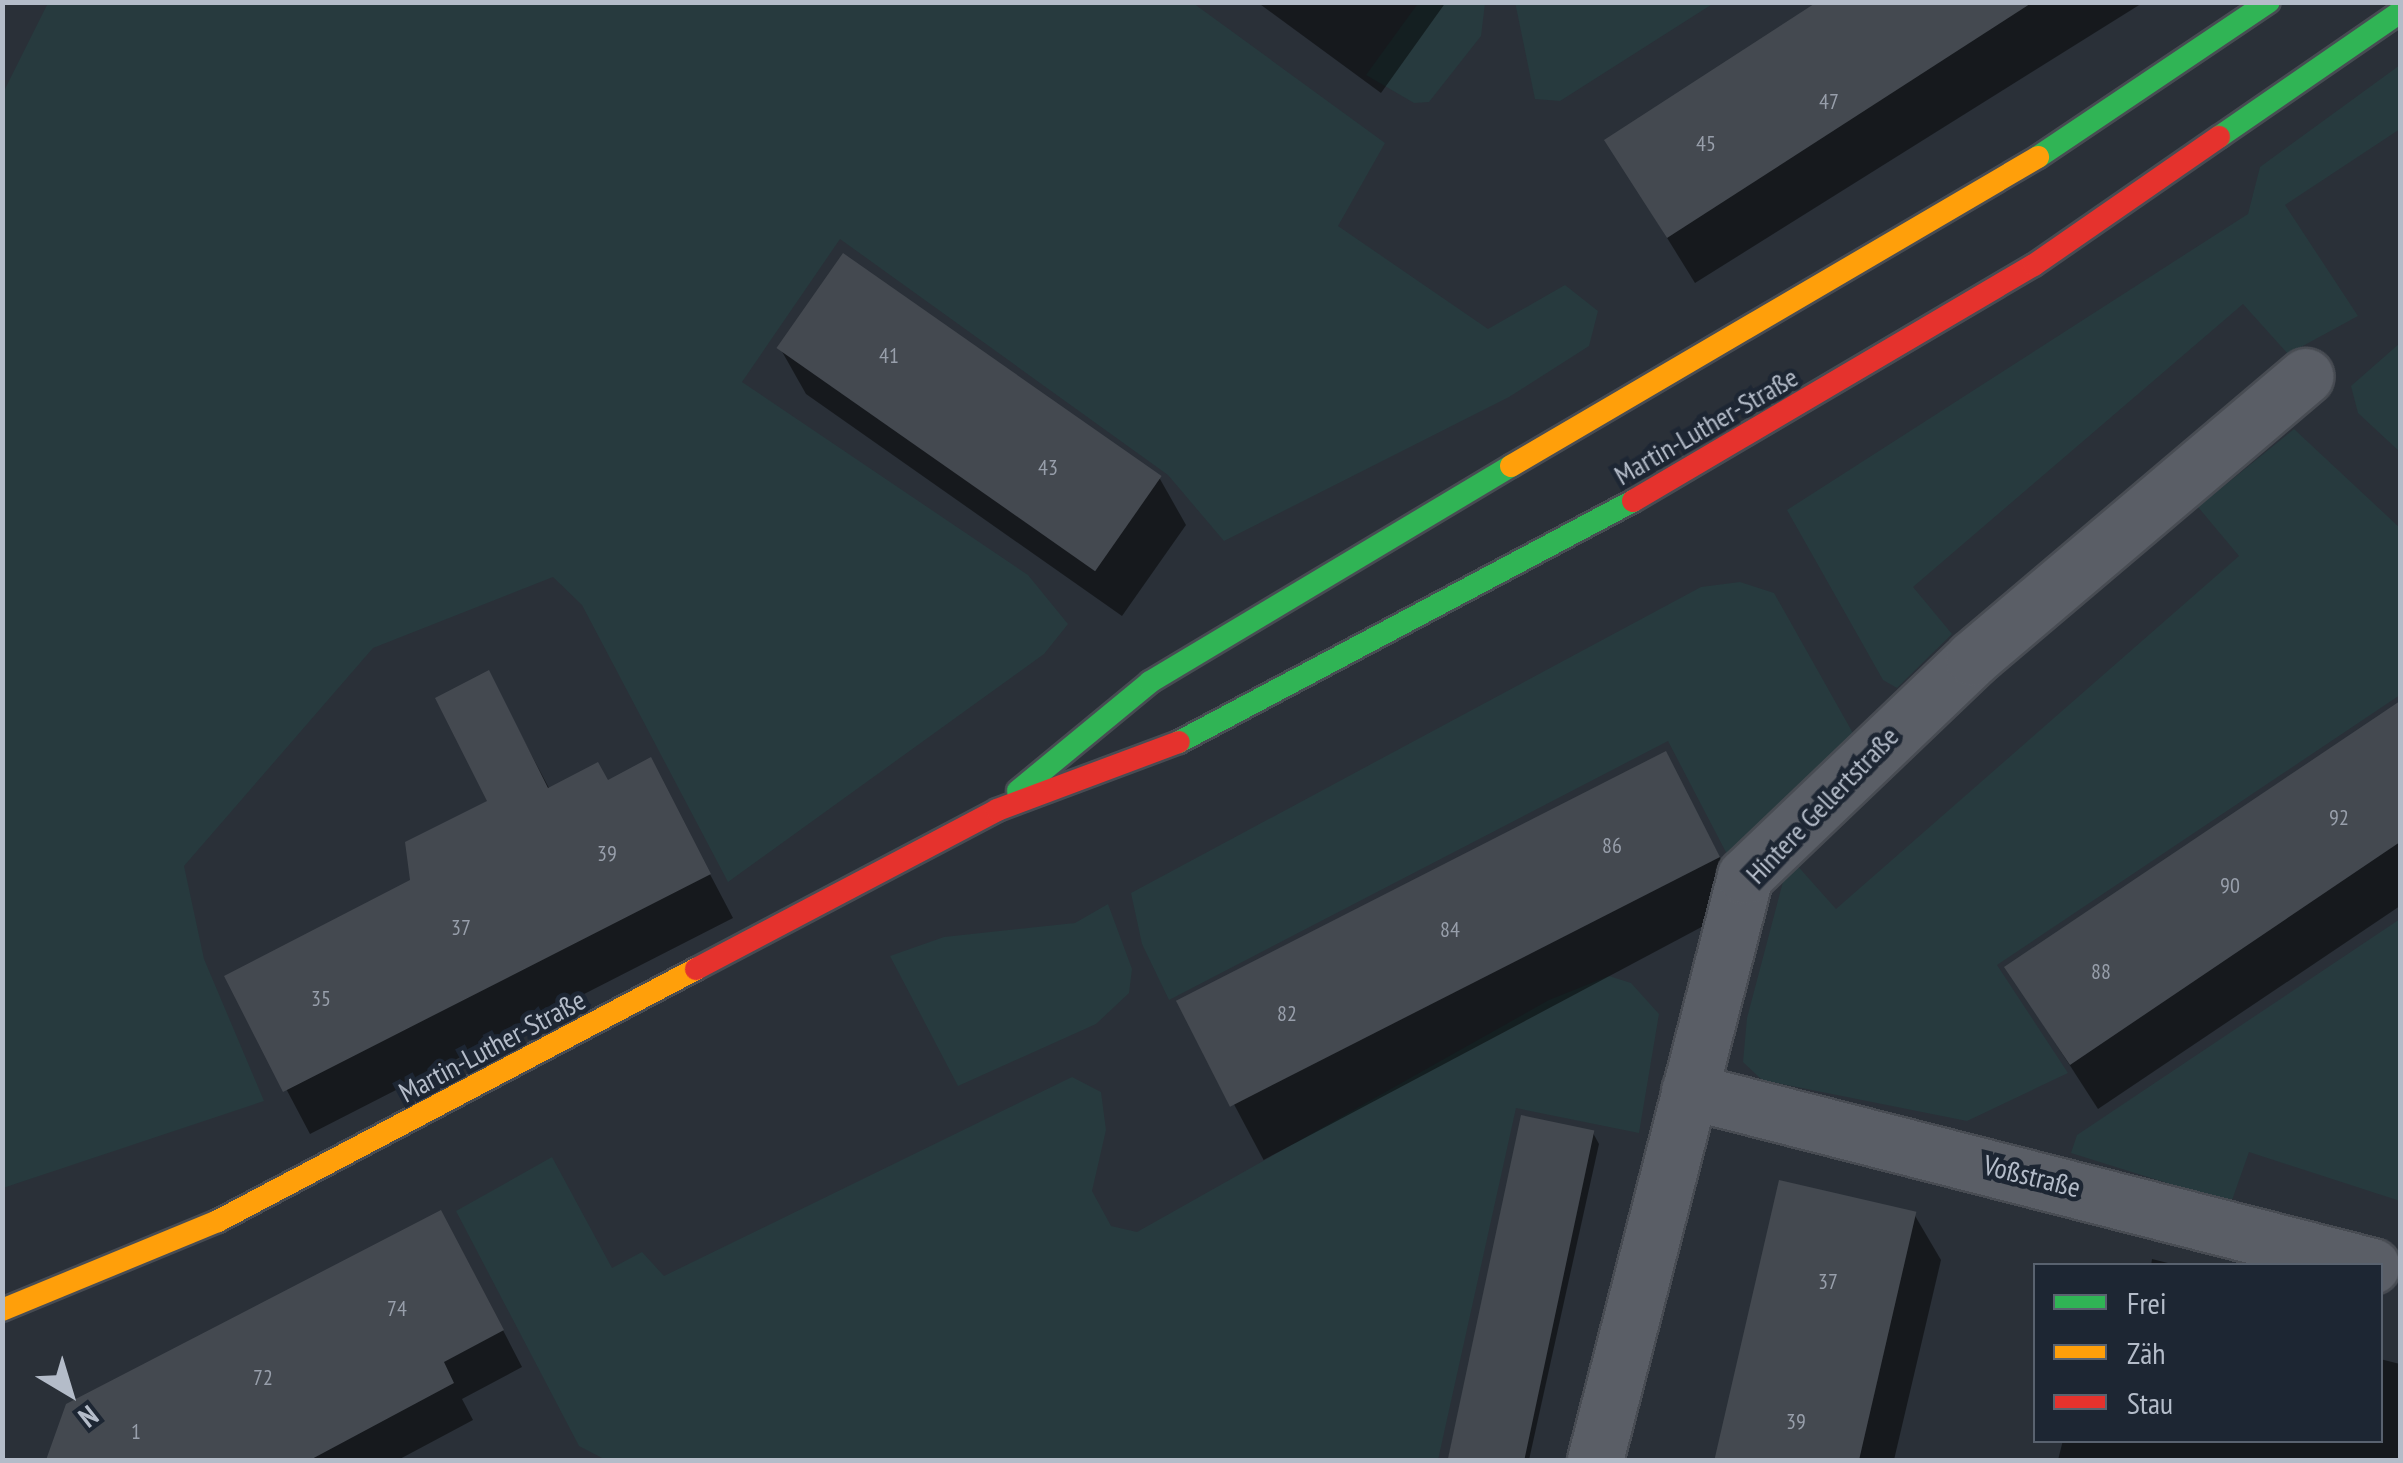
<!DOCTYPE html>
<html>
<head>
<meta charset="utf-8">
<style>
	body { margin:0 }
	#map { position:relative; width:2403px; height:1463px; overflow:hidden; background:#2a3038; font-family:"PT Sans Narrow",sans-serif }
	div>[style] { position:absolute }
	.green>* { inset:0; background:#273a3e }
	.shadow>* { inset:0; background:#0007; transform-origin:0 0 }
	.building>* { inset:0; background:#444950; transform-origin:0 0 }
	.roads { filter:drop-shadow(2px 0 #484c53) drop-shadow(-2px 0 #484c53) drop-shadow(0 2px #484c53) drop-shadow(0 -2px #484c53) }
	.street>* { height:55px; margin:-27.5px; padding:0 27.5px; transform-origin:27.5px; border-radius:27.5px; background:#5a5e66 }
	.fast>* { height:22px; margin:-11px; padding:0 11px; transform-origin:11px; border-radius:11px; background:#30b455 }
	.slow>* { height:22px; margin:-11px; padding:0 11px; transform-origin:11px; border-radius:11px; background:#ff9f0a }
	.jam>* { height:22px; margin:-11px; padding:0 11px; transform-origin:11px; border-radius:11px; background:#e5322d }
	span { translate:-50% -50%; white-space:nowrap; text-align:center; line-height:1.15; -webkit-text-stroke:9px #1d2633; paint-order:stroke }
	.number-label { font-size:22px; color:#989fab }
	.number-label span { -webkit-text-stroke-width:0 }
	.street-label { font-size:28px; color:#b4bcc9 }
	.frame { position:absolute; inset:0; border:5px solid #b4bcc9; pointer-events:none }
	.legend { position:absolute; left:2033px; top:1263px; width:350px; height:180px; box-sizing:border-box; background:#1d2633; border:2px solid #59626f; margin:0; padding:12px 18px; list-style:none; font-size:30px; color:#b4bcc9 }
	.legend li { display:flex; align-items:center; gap:20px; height:50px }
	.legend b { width:50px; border:2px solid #59626f }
	.north { position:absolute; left:20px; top:1343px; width:100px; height:100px; -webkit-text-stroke:8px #1d2633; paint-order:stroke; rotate:142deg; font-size:28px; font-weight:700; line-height:40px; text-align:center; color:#b4bcc9 }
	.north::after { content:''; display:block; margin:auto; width:35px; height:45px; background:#b4bcc9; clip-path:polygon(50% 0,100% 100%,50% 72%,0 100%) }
</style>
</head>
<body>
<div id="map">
	<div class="green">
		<div style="clip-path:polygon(1419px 2px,1485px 3px,1481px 36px,1429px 102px,1414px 103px,1366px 75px)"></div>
		<div style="clip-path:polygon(1515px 2px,1714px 2px,1714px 3px,1560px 101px,1535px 99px)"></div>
		<div style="clip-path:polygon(48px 3px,1193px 3px,1385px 143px,1338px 226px,1488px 329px,1565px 285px,1598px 311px,1589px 346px,1509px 397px,1224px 541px,1168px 475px,840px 239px,742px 382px,1028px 575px,1068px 624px,1044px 654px,728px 882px,582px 605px,553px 577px,373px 648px,184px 866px,204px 959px,264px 1101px,3px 1188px,2px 95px)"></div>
		<div style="clip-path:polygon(2400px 65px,2400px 129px,2285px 205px,2358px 316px,2288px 354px,2243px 304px,1913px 587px,1952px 634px,1897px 688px,1883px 680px,1787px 510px,2248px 214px,2260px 167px)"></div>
		<div style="clip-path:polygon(2400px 343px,2400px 452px,2358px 413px,2351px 386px)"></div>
		<div style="clip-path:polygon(2294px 429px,2400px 528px,2400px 695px,1997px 965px,2068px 1073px,1967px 1121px,1762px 1080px,1743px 1062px,1747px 1018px,1785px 874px,1795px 863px,1836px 909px,2239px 556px,2198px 507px)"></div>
		<div style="clip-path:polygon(1740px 582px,1774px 593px,1854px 735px,1730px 860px,1668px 741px,1169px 1000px,1142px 944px,1131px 893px,1701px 587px)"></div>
		<div style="clip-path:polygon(1108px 904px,1132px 969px,1129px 993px,1096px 1024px,958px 1086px,890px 956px,944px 937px,1075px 923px)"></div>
		<div style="clip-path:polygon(2400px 919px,2400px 1201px,2249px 1152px,2231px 1203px,2071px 1153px,2077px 1135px)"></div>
		<div style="clip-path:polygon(1609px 976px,1631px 983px,1659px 1014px,1639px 1133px,1516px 1108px,1438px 1460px,606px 1460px,579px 1446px,456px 1211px,552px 1157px,612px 1268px,642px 1252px,664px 1276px,1072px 1077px,1101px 1092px,1106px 1130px,1092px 1191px,1111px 1226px,1137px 1232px,1549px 1000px)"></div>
	</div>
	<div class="shadow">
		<div style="clip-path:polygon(1257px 2px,1446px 2px,1381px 93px)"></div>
		<div style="clip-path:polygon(1822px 2px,2144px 2px,1695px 283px,1607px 141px)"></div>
		<div style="clip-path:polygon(780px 348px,1160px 479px,1186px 525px,1122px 616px,806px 394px)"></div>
		<div style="clip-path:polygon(488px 673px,550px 790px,607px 783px,650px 760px,733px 918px,310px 1134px,227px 977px,413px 881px,490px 802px)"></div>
		<div style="clip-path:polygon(2400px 703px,2400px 906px,2098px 1109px,2007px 968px)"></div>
		<div style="left:1665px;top:754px;width:170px;height:545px;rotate:62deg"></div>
		<div style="clip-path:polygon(1523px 1118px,1593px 1133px,1599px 1144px,1529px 1460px,1448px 1460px)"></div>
		<div style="clip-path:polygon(1781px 1183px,1914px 1214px,1941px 1260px,1894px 1460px,1718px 1460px)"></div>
		<div style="clip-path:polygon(461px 1249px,522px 1367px,462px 1399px,473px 1420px,398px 1460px,48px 1460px,68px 1406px)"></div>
		<div style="clip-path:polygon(2152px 1259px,2180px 1266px,2151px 1266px)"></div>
		<div style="clip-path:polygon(2380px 1359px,2400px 1364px,2398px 1460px,2058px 1460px,2063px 1440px,2380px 1440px)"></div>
	</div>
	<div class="building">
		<div style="clip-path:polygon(1817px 2px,2033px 2px,1667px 238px,1604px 140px)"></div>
		<div style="left:843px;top:253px;width:389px;height:116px;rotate:35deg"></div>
		<div style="clip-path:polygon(489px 670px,548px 788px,598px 762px,608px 780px,651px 757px,711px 874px,283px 1092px,224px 976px,410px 880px,405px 842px,487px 801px,435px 698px)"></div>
		<div style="clip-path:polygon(2400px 701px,2400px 842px,2070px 1065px,2004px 967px)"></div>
		<div style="left:1666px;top:751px;width:119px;height:550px;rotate:63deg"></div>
		<div style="left:1521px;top:1115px;width:75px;height:353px;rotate:12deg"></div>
		<div style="left:1779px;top:1180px;width:141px;height:287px;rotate:13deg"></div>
		<div style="clip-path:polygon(441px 1210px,504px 1330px,444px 1362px,454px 1383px,310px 1460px,46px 1460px,66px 1404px)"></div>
	</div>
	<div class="roads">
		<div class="street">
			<div style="left:1689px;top:1091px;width:705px;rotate:14.37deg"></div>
			<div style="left:1595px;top:1460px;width:603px;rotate:-75.6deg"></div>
			<div style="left:1745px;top:876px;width:315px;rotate:-43.7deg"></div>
			<div style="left:1973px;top:658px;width:436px;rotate:-40.3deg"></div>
		</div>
		<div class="fast">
			<div style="left:2219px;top:137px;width:220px;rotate:-34.6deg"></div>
			<div style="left:2038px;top:157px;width:278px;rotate:-33.9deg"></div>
			<div style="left:1179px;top:742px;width:514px;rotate:-27.96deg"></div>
			<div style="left:1018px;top:791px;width:171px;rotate:-39.5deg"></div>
			<div style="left:1150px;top:682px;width:421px;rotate:-30.9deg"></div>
		</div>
		<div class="slow">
			<div style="left:1511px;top:466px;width:611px;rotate:-30.38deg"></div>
			<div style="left:2px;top:1310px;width:234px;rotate:-22.4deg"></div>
			<div style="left:218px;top:1221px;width:540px;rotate:-27.8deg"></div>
		</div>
		<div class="jam">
			<div style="left:1633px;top:501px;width:465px;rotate:-30.5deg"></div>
			<div style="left:2034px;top:265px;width:225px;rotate:-34.7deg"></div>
			<div style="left:696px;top:969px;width:340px;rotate:-27.8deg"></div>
			<div style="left:997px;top:810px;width:194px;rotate:-20.5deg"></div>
		</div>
	</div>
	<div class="number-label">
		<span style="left:1829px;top:102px">47</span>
		<span style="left:1706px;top:144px">45</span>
		<span style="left:889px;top:356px">41</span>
		<span style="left:1048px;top:468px">43</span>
		<span style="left:2339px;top:818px">92</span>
		<span style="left:1612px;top:846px">86</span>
		<span style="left:607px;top:854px">39</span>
		<span style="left:2230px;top:886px">90</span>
		<span style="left:461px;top:928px">37</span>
		<span style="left:1450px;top:930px">84</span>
		<span style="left:2101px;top:972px">88</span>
		<span style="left:321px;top:999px">35</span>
		<span style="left:1287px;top:1014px">82</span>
		<span style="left:1828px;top:1282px">37</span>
		<span style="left:397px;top:1309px">74</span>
		<span style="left:263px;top:1378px">72</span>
		<span style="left:1796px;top:1422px">39</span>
		<span style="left:136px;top:1432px">1</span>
	</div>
	<div class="street-label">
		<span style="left:1706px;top:426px;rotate:-30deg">Martin-Luther-Straße</span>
		<span style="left:1822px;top:805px;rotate:-46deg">Hintere Gellertstraße</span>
		<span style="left:492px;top:1046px;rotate:-28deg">Martin-Luther-Straße</span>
		<span style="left:2032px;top:1176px;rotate:14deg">Voßstraße</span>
	</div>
	<div class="frame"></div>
	<ul class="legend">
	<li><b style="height:12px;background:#30b455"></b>Frei</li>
	<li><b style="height:12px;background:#ff9f0a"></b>Zäh</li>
	<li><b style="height:12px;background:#e5322d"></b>Stau</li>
	</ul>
	<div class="north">N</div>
</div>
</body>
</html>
